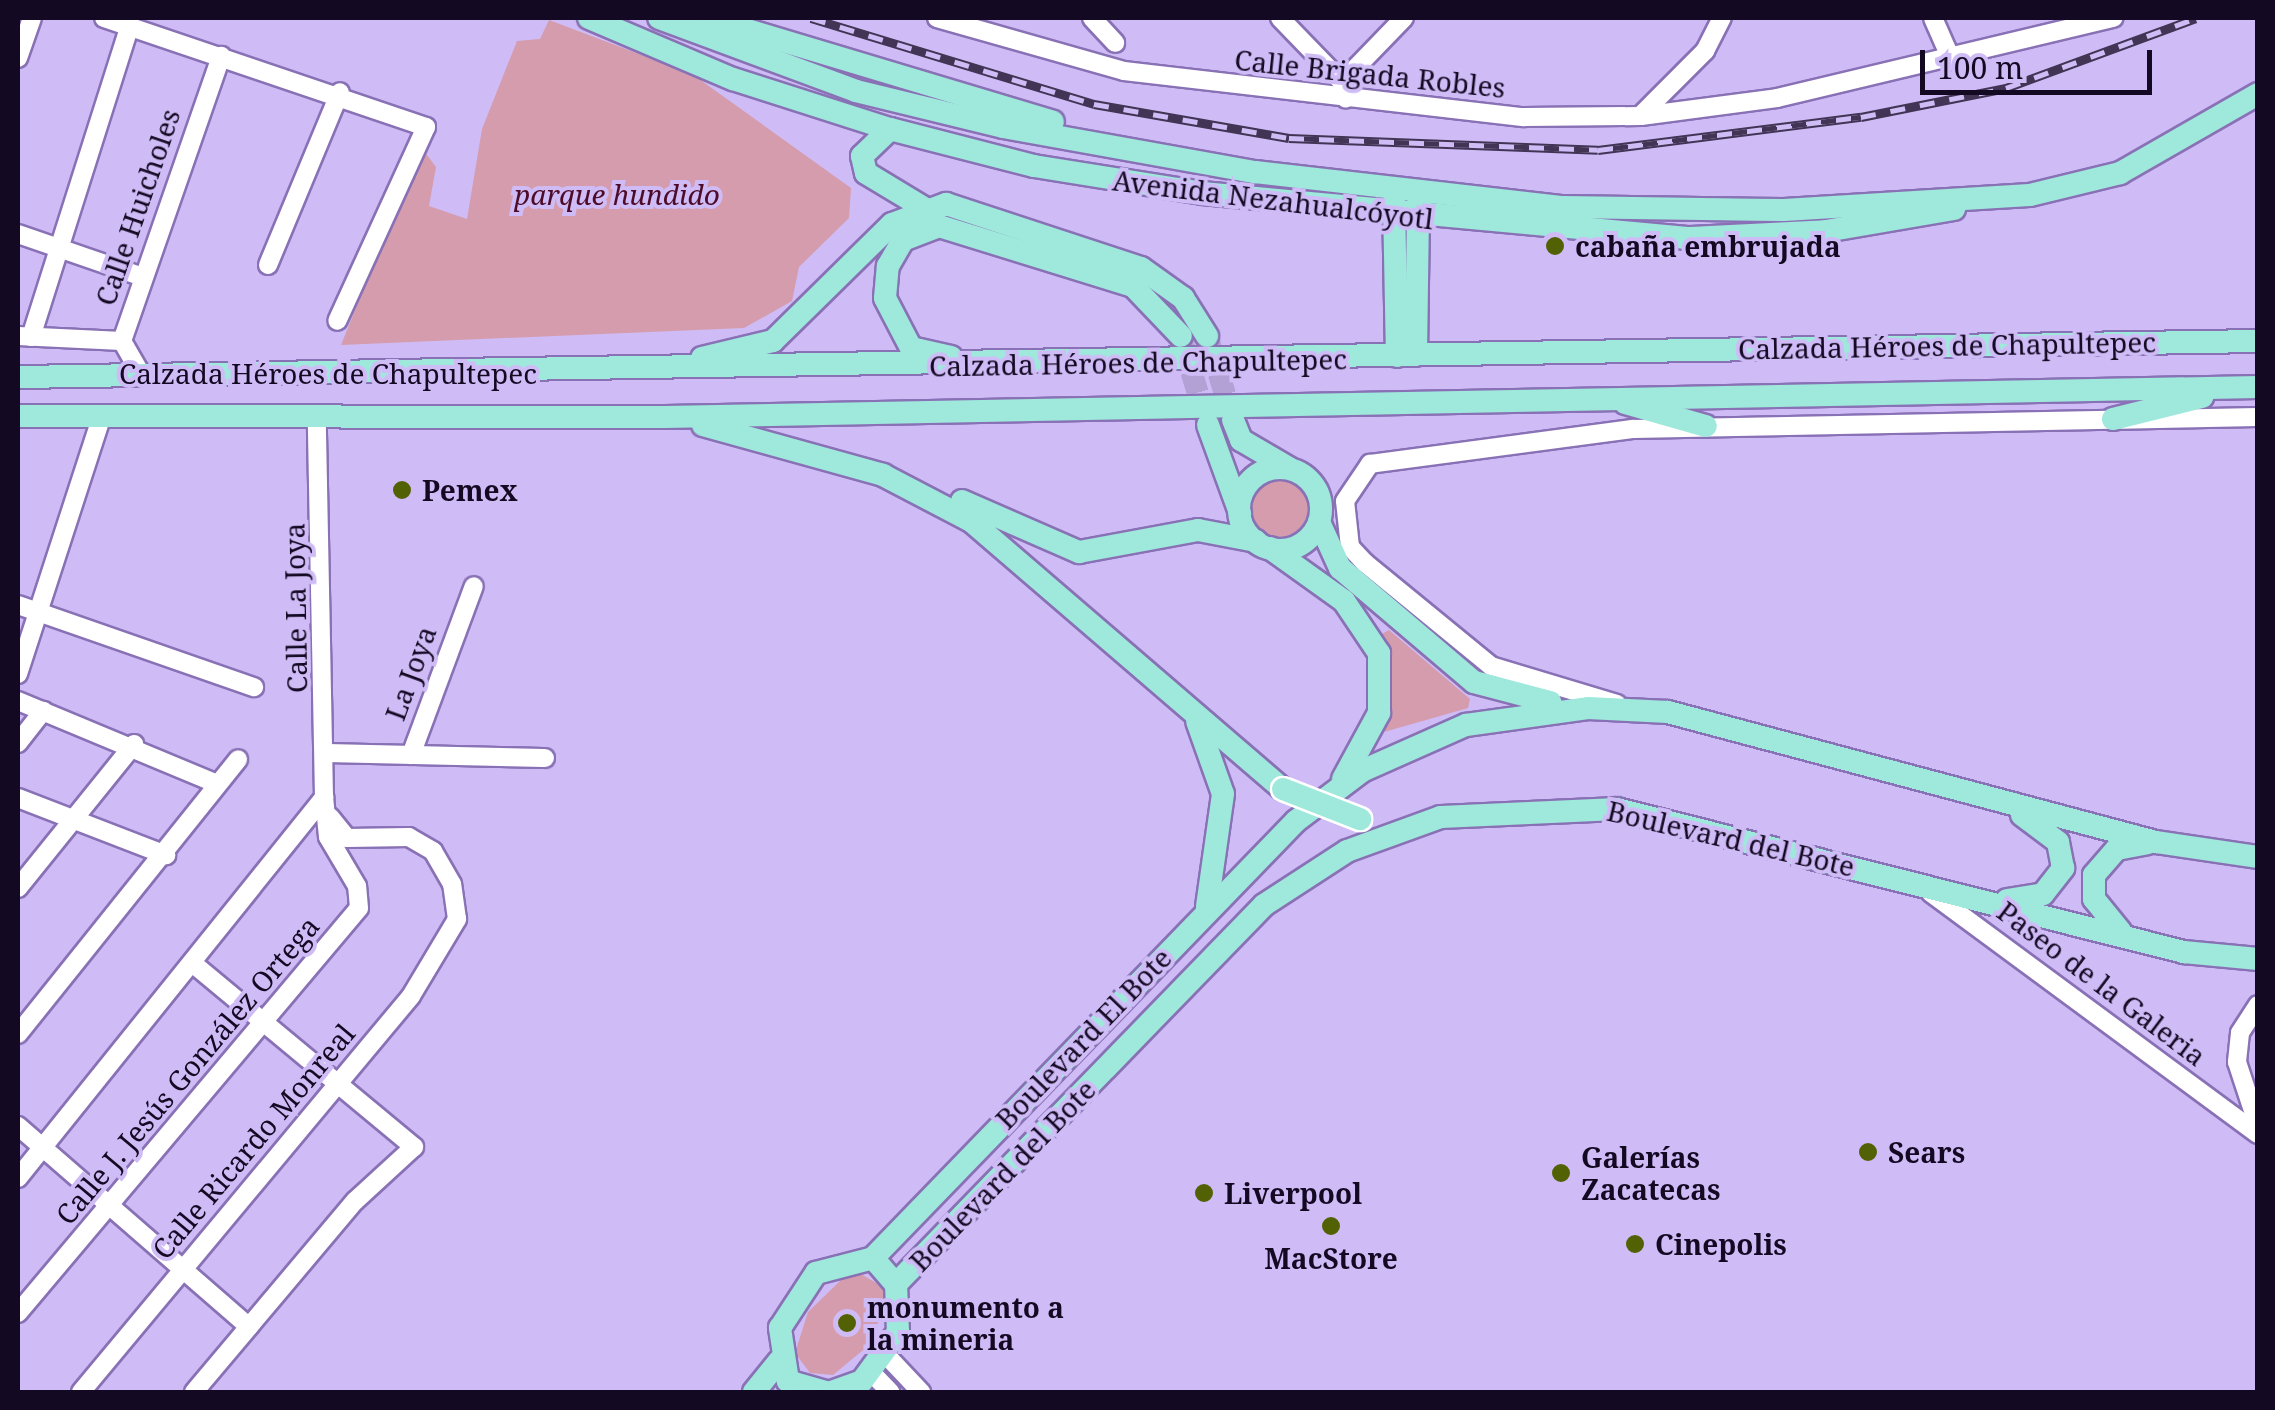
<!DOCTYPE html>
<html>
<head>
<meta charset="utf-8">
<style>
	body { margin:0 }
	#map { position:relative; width:2275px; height:1410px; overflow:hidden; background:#cfbcf6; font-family:"Noto Serif",serif }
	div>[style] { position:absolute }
	.green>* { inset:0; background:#d59cad }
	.round { border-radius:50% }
	.major-tunnel>* { height:22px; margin-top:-11px; transform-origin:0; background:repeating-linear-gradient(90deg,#b3a1d6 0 22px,transparent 0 33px) }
	.roads { filter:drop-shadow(2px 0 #8971b5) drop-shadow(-2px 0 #8971b5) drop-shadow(0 2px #8971b5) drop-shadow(0 -2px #8971b5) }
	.minor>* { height:18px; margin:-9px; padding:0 9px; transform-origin:9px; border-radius:9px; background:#fff }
	.major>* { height:22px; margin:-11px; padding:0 11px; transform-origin:11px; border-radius:11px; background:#9fe8dc }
	.major>.ring { margin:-11px; padding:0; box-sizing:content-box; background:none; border:22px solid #9fe8dc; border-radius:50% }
	.rail>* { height:9px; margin-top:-4.5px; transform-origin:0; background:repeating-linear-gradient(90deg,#cfbcf6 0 15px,#413455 0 30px); box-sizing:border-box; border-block:2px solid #413455 }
	.bridges { filter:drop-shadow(2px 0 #fff) drop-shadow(-2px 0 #fff) drop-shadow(0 2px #fff) drop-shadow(0 -2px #fff) }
	.major-bridge>* { height:22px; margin:-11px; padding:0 11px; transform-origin:11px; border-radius:11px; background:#9fe8dc }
	.dots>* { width:28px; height:28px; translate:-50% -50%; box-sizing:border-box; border:5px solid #cfbcf6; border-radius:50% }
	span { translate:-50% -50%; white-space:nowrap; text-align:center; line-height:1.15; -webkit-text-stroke:8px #cfbcf6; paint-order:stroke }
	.street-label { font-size:28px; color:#140923 }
	.park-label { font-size:28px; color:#4e0b28; font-style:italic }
	.poi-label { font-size:28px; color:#140923; font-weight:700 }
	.left { translate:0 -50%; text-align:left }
	.frame { position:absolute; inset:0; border:20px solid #140923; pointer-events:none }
	.scale { position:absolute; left:1920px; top:50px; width:232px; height:45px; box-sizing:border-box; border:5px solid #140923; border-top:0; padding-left:12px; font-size:30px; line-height:35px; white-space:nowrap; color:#140923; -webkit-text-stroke:8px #cfbcf6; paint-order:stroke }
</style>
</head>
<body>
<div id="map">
	<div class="green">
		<div style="clip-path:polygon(549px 20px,692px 74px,851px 188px,849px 218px,799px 267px,792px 301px,744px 328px,341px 345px,421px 147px,436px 167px,429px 206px,467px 219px,482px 129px,517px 41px,540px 39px)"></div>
		<div class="round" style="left:1250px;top:479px;width:58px;height:58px"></div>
		<div style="clip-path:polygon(1389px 630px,1470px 699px,1468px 708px,1384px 732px,1391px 677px,1380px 635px)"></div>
		<div style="clip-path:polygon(861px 1274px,885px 1288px,874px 1341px,833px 1375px,810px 1373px,795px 1353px,808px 1312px,841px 1280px)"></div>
	</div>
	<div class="major-tunnel">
		<div style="left:1182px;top:340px;width:88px;rotate:73.4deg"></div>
		<div style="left:1209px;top:342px;width:82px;rotate:72.9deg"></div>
	</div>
	<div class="roads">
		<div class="minor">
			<div style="left:104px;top:18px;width:340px;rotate:18.7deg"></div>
			<div style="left:426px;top:127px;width:213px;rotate:114.6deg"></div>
			<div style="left:937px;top:18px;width:194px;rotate:15.8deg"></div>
			<div style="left:1124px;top:71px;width:403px;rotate:6.6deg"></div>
			<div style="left:1524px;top:117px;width:117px;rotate:-0.5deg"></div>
			<div style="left:1641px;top:116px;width:137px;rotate:-7.5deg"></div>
			<div style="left:1777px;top:98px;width:346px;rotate:-13.4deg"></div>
			<div style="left:1092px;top:18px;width:34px;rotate:47deg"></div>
			<div style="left:1280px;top:18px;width:89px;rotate:45.9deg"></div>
			<div style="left:1342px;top:82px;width:17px;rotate:77deg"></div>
			<div style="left:1933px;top:18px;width:47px;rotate:66.2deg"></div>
			<div style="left:18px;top:58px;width:42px;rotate:-70.7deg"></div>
			<div style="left:1342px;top:82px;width:89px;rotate:-45.9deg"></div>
			<div style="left:1641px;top:115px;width:91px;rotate:-45deg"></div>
			<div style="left:1705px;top:51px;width:37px;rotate:-63deg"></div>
			<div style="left:18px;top:234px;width:129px;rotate:19deg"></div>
			<div style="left:268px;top:265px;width:187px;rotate:-67.4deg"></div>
			<div style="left:18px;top:336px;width:104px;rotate:2.8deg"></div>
			<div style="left:31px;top:337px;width:327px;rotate:-72.4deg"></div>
			<div style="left:141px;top:374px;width:38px;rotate:-120deg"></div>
			<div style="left:122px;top:341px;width:302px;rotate:-70.8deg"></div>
			<div style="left:18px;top:605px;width:250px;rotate:19.2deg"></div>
			<div style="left:18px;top:674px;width:272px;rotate:-72deg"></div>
			<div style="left:18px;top:701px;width:216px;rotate:22.6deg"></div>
			<div style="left:1617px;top:704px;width:132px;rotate:-163.2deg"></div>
			<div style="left:1491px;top:666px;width:163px;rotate:-140.7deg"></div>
			<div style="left:1365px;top:563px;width:22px;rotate:-133deg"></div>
			<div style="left:1350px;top:547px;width:46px;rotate:-96.2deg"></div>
			<div style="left:1345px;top:501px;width:45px;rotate:-56deg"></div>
			<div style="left:1370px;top:464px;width:265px;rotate:-7.6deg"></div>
			<div style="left:1633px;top:429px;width:625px;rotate:-1.1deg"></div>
			<div style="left:18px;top:743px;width:41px;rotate:-52deg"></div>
			<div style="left:325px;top:753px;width:220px;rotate:1.3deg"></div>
			<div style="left:411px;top:755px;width:180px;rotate:-69.6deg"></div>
			<div style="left:18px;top:798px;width:159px;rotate:21.1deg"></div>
			<div style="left:18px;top:888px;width:185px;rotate:-51.1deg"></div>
			<div style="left:1931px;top:893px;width:406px;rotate:36.4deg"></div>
			<div style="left:2258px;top:1005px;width:33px;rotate:123deg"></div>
			<div style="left:2240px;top:1033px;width:29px;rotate:96deg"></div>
			<div style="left:2237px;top:1062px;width:67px;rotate:71.8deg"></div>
			<div style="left:18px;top:1034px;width:352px;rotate:-51.3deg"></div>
			<div style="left:18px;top:1126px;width:306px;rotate:41deg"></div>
			<div style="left:18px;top:1178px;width:489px;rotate:-51.2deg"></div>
			<div style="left:18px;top:1313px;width:529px;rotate:-49.9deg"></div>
			<div style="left:359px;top:908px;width:22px;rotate:-95deg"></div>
			<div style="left:357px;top:886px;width:57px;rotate:-120.6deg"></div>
			<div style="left:328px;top:837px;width:40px;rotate:-95.7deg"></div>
			<div style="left:324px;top:797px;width:379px;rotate:-91.1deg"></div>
			<div style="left:887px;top:1356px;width:50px;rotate:46.6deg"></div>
			<div style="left:871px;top:1372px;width:28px;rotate:46deg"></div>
			<div style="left:81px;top:1392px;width:515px;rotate:-50.19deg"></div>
			<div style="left:411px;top:996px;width:90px;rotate:-59.1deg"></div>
			<div style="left:457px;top:919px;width:35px;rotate:-98deg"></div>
			<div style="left:452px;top:884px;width:38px;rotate:-120deg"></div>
			<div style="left:433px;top:851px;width:28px;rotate:-150deg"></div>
			<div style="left:409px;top:837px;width:62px;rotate:179.1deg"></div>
			<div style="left:347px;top:838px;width:27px;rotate:-129deg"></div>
			<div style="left:194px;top:1392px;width:250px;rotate:-49.9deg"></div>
			<div style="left:355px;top:1201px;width:80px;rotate:-42.5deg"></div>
			<div style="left:414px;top:1147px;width:285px;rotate:-140.3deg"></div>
		</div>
		<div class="major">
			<div style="left:589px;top:18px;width:156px;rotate:23deg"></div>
			<div style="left:733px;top:79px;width:165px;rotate:17.7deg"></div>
			<div style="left:890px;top:129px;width:149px;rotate:14.4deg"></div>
			<div style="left:1034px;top:166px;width:170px;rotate:9.1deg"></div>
			<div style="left:1202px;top:193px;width:490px;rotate:5.3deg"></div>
			<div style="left:1690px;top:238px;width:136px;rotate:-2.9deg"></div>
			<div style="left:1826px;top:231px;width:130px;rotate:-9.8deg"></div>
			<div style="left:659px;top:18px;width:210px;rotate:20.3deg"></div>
			<div style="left:856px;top:91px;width:152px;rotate:13.7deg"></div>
			<div style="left:1004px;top:127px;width:255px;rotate:10.2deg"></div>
			<div style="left:1255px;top:172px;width:310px;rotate:6.5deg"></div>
			<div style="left:1563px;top:207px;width:221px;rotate:0.8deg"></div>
			<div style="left:1784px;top:210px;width:246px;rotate:-3.5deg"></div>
			<div style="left:2030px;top:195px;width:93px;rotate:-13.7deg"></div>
			<div style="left:2120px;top:173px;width:159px;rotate:-29.8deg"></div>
			<div style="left:707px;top:18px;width:361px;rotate:16.7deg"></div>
			<div style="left:890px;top:129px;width:39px;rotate:136deg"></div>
			<div style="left:862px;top:156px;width:17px;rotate:77deg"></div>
			<div style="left:866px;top:173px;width:68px;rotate:31.1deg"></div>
			<div style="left:1394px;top:202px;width:154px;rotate:88.9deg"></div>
			<div style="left:1416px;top:355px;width:152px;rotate:-89.2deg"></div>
			<div style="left:951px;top:357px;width:41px;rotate:-167.3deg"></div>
			<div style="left:911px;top:348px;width:56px;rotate:-117.5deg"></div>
			<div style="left:885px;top:298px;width:32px;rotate:-85deg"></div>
			<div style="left:888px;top:266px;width:30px;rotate:-60deg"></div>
			<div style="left:903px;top:240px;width:39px;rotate:-21deg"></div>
			<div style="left:939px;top:226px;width:203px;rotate:17.2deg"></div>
			<div style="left:1133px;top:286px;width:69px;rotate:46.2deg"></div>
			<div style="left:702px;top:358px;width:73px;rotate:-13.5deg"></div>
			<div style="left:773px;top:341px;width:167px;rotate:-44.5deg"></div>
			<div style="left:892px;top:224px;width:58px;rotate:-20.3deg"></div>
			<div style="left:946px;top:204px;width:205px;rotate:18.2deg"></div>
			<div style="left:1141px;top:268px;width:52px;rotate:35.5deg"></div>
			<div style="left:1183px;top:298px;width:45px;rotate:57.7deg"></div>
			<div style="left:18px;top:377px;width:2240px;rotate:-0.92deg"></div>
			<div style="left:1625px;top:403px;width:84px;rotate:15.9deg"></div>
			<div style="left:18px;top:416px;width:647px;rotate:0.09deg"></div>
			<div style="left:665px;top:417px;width:1593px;rotate:-1.08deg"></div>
			<div style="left:2113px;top:419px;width:92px;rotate:-13.9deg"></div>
			<div style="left:1233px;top:420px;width:22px;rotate:68deg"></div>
			<div style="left:1241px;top:440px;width:56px;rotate:30.3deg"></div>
			<div style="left:703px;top:425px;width:187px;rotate:15.5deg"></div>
			<div style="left:883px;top:475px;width:99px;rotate:27.6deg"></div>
			<div style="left:971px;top:521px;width:411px;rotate:40.7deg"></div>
			<div style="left:1208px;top:425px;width:94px;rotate:70deg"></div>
			<div class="ring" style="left:1239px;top:468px;width:60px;height:60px"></div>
			<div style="left:962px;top:501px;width:128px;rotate:23.6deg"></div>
			<div style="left:1079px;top:552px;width:121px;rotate:-10.5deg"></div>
			<div style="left:1198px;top:530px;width:59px;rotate:10.7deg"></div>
			<div style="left:1319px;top:522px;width:51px;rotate:65.5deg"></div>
			<div style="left:1340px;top:568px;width:176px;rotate:40.4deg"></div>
			<div style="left:1474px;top:682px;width:79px;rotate:14.7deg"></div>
			<div style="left:1270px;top:548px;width:91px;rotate:35.6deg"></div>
			<div style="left:1344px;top:601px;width:63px;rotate:56.1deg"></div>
			<div style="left:1379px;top:653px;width:60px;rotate:90deg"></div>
			<div style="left:1379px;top:713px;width:75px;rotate:118.6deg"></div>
			<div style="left:1197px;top:721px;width:77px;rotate:70.4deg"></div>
			<div style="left:1223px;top:794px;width:114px;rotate:98.1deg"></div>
			<div style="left:2007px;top:900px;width:36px;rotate:-9deg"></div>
			<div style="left:2043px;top:894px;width:33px;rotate:-52deg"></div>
			<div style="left:2063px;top:868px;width:26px;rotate:-101deg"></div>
			<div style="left:2058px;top:842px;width:45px;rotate:-143.1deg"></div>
			<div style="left:2120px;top:931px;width:41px;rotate:-129.1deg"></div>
			<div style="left:2094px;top:899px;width:24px;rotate:-90deg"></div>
			<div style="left:2094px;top:875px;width:35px;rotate:-49deg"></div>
			<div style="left:2117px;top:849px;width:31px;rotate:-11deg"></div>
			<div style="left:873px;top:1258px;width:608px;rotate:-45.93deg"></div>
			<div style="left:1296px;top:821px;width:83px;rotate:-37.1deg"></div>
			<div style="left:1362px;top:771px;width:114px;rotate:-23.9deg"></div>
			<div style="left:1466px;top:725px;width:123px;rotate:-7.9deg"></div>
			<div style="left:1588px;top:708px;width:80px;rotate:2.9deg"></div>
			<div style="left:1668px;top:712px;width:505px;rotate:14.92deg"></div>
			<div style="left:2156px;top:842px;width:103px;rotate:8.4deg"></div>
			<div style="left:896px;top:1284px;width:528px;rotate:-45.84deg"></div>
			<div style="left:1264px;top:905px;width:99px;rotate:-33deg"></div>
			<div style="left:1347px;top:851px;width:100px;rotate:-19.9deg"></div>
			<div style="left:1441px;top:817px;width:176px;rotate:-2.6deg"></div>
			<div style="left:1617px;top:809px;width:585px;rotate:14.16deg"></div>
			<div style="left:2184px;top:952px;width:74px;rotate:5.4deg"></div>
			<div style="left:754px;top:1392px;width:40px;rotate:-51deg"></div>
			<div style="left:826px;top:1392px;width:40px;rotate:-164deg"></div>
			<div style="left:788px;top:1381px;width:54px;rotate:-98.6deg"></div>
			<div style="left:780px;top:1328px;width:66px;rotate:-56.8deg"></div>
			<div style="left:816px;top:1273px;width:59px;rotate:-14.7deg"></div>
			<div style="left:873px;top:1258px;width:35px;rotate:49deg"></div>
			<div style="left:896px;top:1284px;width:48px;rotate:87.6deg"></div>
			<div style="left:898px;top:1332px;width:61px;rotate:126.3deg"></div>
			<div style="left:862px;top:1381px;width:32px;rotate:160deg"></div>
		</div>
	</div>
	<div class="rail">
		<div style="left:811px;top:18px;width:296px;rotate:16.9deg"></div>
		<div style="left:1094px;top:104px;width:198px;rotate:9.9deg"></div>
		<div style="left:1289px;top:138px;width:309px;rotate:2.2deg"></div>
		<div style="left:1598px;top:150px;width:265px;rotate:-7.2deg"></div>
		<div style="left:1861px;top:117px;width:148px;rotate:-11.3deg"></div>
		<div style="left:2006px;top:88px;width:202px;rotate:-20.2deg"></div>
	</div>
	<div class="bridges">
		<div class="major-bridge">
			<div style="left:1283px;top:789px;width:83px;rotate:21.3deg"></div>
		</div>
	</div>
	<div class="dots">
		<div style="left:1555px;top:246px;background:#526104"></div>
		<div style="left:402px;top:490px;background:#526104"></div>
		<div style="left:1868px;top:1152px;background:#526104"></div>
		<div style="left:1561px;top:1173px;background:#526104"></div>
		<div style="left:1204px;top:1193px;background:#526104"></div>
		<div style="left:1331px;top:1226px;background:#526104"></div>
		<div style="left:1635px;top:1244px;background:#526104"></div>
		<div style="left:847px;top:1323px;background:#526104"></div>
	</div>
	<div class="street-label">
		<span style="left:1370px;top:73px;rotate:6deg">Calle Brigada Robles</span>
		<span style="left:1273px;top:199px;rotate:7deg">Avenida Nezahualcóyotl</span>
		<span style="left:137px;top:207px;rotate:-71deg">Calle Huicholes</span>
		<span style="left:1947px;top:345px;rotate:-1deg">Calzada Héroes de Chapultepec</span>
		<span style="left:1138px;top:362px;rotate:-1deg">Calzada Héroes de Chapultepec</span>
		<span style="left:328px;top:373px">Calzada Héroes de Chapultepec</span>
		<span style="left:295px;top:608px;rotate:-91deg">Calle La Joya</span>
		<span style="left:410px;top:673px;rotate:-70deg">La Joya</span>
		<span style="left:1731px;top:838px;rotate:13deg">Boulevard del Bote</span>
		<span style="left:2102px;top:983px;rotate:37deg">Paseo de la Galeria</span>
		<span style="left:1083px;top:1038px;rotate:-46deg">Boulevard El Bote</span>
		<span style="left:187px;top:1070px;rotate:-50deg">Calle J. Jesús González Ortega</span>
		<span style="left:253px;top:1141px;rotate:-50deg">Calle Ricardo Monreal</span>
		<span style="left:1002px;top:1175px;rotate:-46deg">Boulevard del Bote</span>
	</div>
	<div class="park-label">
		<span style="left:617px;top:194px">parque hundido</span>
	</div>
	<div class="poi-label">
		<span class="left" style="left:1575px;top:246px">cabaña embrujada</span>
		<span class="left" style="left:422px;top:490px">Pemex</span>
		<span class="left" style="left:1888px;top:1152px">Sears</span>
		<span class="left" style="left:1581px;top:1173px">Galerías<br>Zacatecas</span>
		<span class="left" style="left:1224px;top:1193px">Liverpool</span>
		<span class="left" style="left:1655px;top:1244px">Cinepolis</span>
		<span style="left:1331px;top:1258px">MacStore</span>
		<span class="left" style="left:867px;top:1323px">monumento a<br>la mineria</span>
	</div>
	<div class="frame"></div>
	<div class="scale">100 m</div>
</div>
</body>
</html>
